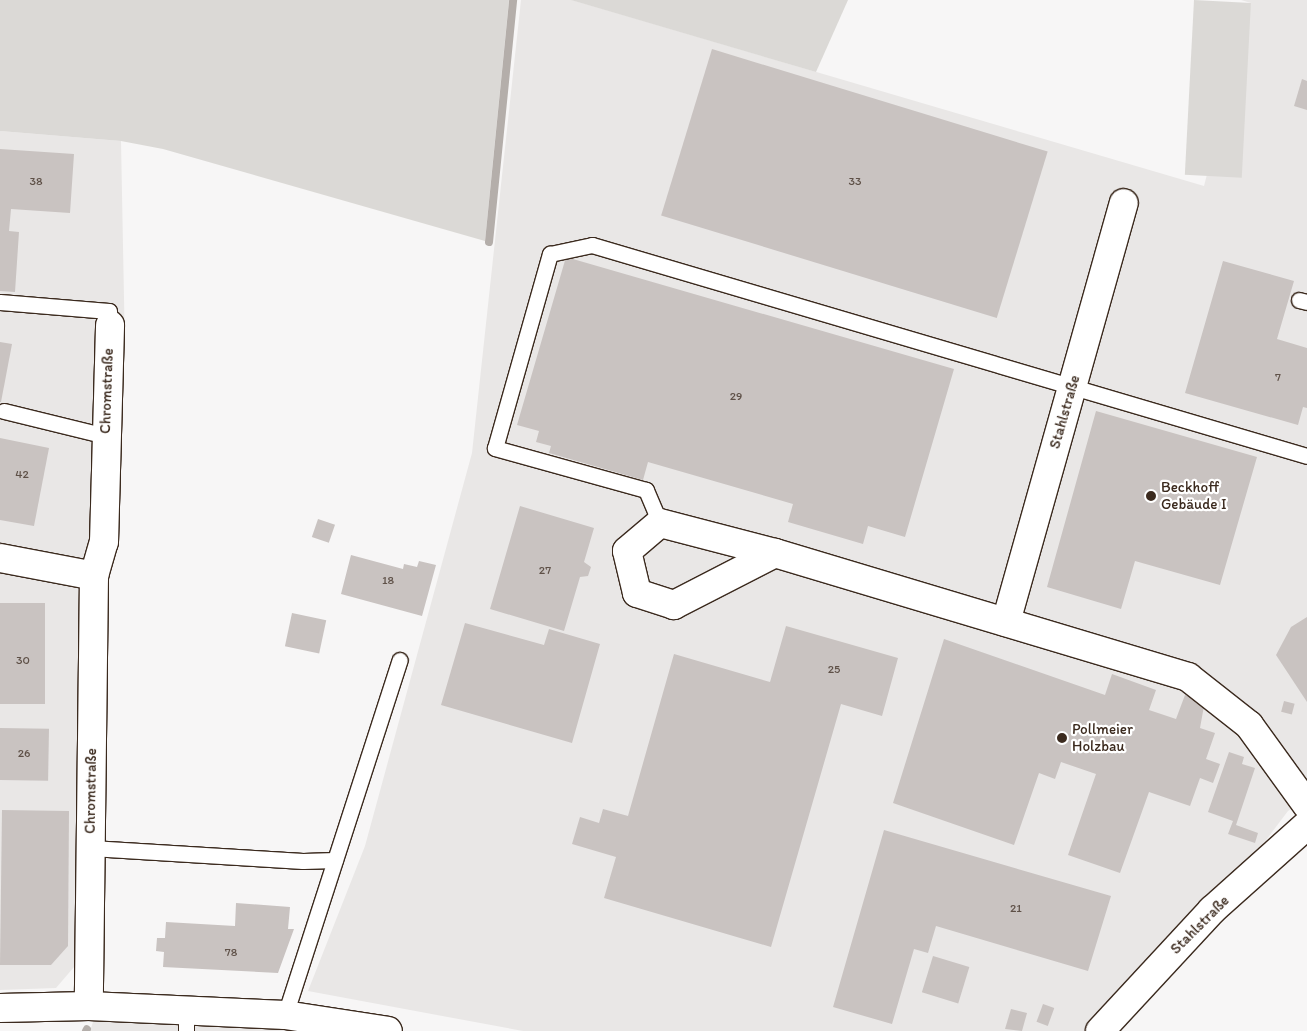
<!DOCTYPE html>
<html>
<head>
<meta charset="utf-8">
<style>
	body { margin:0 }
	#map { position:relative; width:1307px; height:1031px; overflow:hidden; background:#f7f6f6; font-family:Itim,sans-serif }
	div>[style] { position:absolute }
	.built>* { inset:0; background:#e9e7e6 }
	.green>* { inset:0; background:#dbd9d6; transform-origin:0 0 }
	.stream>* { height:8px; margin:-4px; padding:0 4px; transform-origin:4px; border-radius:4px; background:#b4aeaa }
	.building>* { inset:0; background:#c9c3c1; transform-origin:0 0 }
	.roads { filter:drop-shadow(1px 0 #3b2a1e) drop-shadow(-1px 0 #3b2a1e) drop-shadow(0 1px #3b2a1e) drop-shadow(0 -1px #3b2a1e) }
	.service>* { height:15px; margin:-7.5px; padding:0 7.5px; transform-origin:7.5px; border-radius:7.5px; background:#fff }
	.minor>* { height:28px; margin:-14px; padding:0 14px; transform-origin:14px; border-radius:14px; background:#fff }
	.dots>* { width:14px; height:14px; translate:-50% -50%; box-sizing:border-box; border:2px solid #fff; border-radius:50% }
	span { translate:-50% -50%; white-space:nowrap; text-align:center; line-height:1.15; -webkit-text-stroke:4.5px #fff; paint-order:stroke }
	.number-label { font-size:12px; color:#5e5047 }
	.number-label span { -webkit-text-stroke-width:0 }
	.street-label { font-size:15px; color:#3b2a1e }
	.poi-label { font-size:15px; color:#3b2a1e }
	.left { translate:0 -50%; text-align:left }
</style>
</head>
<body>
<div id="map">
	<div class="built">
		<div style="clip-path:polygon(521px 0,572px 0,1204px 186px,1251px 3px,1241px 0,1307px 0,1307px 799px,1288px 811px,1251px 860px,1085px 1031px,523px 1031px,308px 991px,365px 846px,472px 453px)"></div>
		<div style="clip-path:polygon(0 131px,121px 141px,125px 350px,98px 350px,80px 960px,56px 988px,0 990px)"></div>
		<div style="clip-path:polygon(94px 1019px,278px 1026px,307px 1031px,90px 1031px)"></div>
	</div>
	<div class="green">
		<div style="clip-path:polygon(0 0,509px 0,485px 241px,163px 149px,121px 141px,0 131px)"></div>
		<div style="clip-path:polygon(571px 0,848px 0,816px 72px)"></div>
		<div style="left:1194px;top:0;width:57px;height:175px;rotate:3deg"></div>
	</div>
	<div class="stream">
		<div style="left:489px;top:242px;width:243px;rotate:-84.3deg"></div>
		<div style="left:86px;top:1031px;width:2px;rotate:-63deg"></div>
	</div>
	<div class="building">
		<div style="left:712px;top:49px;width:351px;height:174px;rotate:17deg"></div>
		<div style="clip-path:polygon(1302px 79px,1307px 81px,1307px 110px,1294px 106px)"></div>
		<div style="clip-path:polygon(0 149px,74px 154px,70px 213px,11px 209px,9px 231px,19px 232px,15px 292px,0 291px)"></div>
		<div style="clip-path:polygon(566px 257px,954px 369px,905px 537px,868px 526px,863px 544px,788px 522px,793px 504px,648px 462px,643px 480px,549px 453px,551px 446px,536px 442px,539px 431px,517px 425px)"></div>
		<div style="clip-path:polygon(1223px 261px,1294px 281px,1277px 339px,1307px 348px,1307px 408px,1303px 407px,1298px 425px,1185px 393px)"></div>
		<div style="clip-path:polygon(0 342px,12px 344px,1px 402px,0 402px)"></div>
		<div style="clip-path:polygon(1096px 411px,1257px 457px,1220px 585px,1135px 561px,1121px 609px,1047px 587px)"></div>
		<div style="clip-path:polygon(0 438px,49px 448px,34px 526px,0 520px)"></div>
		<div style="clip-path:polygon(520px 506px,594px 528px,584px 562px,591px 567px,588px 576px,580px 577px,564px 631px,490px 609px)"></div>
		<div style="left:318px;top:519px;width:18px;height:19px;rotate:19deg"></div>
		<div style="clip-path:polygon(351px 555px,403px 569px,404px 564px,417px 567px,419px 561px,436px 565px,422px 616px,341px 594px)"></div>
		<div style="left:0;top:603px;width:45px;height:101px"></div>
		<div style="left:292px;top:613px;width:35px;height:34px;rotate:12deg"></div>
		<div style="clip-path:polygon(1307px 617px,1307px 702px,1276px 655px,1291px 627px)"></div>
		<div style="clip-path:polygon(465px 623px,544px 645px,549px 629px,600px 644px,572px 743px,441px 705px)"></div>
		<div style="clip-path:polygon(786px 626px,898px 658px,882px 716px,841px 704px,771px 947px,604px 898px,616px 857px,572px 844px,580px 817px,599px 823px,603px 809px,628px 816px,674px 654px,770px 682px)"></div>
		<div style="clip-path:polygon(944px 639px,1105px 695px,1112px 674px,1156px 690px,1149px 710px,1176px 719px,1185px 695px,1196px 699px,1195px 702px,1204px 706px,1200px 728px,1215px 733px,1206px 759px,1220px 764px,1213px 783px,1200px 778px,1190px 806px,1149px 792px,1120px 873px,1068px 855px,1096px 774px,1061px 762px,1055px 779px,1039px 773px,1014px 845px,893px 803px)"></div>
		<div style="left:1284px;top:701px;width:11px;height:11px;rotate:15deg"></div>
		<div style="left:0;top:728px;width:49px;height:52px;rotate:1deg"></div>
		<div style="clip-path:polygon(1229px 752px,1244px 757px,1242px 764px,1255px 768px,1236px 825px,1258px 833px,1255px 843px,1228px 834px,1233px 821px,1208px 812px)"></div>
		<div style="clip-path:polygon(2px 810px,69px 811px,68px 946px,51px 965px,0 965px)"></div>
		<div style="clip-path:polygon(884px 830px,1111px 896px,1088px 971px,936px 926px,928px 953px,914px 949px,892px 1024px,833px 1007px)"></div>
		<div style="clip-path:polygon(236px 903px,290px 907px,288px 929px,294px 929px,278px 973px,163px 967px,164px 952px,156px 951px,157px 938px,165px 938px,166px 922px,235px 926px)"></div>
		<div style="left:933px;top:956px;width:38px;height:38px;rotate:17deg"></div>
		<div style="left:1043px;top:1004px;width:12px;height:19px;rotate:20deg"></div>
		<div style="clip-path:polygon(1011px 1009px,1027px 1013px,1022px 1031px,1005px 1029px)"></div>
	</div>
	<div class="roads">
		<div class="service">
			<div style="left:1299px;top:300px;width:8px;rotate:14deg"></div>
			<div style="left:0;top:302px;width:109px;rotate:4.7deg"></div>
			<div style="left:109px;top:311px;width:14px;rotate:86deg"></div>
			<div style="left:4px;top:411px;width:105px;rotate:13.8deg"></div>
			<div style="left:660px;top:523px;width:36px;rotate:-113deg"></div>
			<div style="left:646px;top:490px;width:157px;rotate:-164.5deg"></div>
			<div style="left:495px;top:448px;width:202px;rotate:-74.2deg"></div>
			<div style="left:550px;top:254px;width:43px;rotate:-12.1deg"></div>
			<div style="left:592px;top:245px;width:745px;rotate:16.44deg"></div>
			<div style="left:91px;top:848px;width:212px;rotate:3.5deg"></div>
			<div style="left:303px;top:861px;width:32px;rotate:-2deg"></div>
			<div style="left:186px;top:1011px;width:20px;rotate:90deg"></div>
			<div style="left:285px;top:1015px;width:373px;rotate:-72.1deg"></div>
		</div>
		<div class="minor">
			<div style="left:775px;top:553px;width:114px;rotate:152.8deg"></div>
			<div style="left:674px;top:605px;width:39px;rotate:-162deg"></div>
			<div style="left:637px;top:593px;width:43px;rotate:-103.4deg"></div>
			<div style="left:627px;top:551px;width:43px;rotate:-40.3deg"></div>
			<div style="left:660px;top:523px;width:119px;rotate:14.6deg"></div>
			<div style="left:775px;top:553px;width:431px;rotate:16.7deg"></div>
			<div style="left:1188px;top:677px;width:78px;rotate:38.2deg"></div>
			<div style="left:1249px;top:725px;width:99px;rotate:54.1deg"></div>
			<div style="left:0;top:558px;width:96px;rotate:10.8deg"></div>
			<div style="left:94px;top:576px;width:430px;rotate:90.7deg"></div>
			<div style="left:94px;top:576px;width:35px;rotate:-74deg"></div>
			<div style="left:104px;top:542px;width:217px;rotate:-88.4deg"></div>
			<div style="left:1006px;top:622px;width:435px;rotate:-74.3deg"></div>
			<div style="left:0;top:1008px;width:89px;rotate:-1.3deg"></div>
			<div style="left:89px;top:1006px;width:196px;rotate:2.6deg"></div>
			<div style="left:285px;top:1015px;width:104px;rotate:8.8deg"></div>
			<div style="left:1100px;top:1031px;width:165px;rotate:-47.2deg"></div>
			<div style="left:1212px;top:910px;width:127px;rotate:-41.8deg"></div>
		</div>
	</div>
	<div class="dots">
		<div style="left:1151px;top:496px;background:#3b2a1e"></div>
		<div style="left:1062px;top:738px;background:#3b2a1e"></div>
	</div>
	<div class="number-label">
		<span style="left:36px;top:182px">38</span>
		<span style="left:855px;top:182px">33</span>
		<span style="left:1278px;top:378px">7</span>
		<span style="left:736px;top:397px">29</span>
		<span style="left:22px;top:475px">42</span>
		<span style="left:545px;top:571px">27</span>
		<span style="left:388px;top:581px">18</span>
		<span style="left:23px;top:661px">30</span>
		<span style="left:834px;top:670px">25</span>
		<span style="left:24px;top:754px">26</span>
		<span style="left:1016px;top:909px">21</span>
		<span style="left:231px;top:953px">78</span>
	</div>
	<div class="street-label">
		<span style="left:107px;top:391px;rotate:-88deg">Chromstraße</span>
		<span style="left:1065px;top:412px;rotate:-74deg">Stahlstraße</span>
		<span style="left:91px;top:791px;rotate:-89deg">Chromstraße</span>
		<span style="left:1200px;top:925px;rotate:-45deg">Stahlstraße</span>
	</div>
	<div class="poi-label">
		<span class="left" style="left:1161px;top:496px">Beckhoff<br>Gebäude I</span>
		<span class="left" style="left:1072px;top:738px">Pollmeier<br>Holzbau</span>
	</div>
</div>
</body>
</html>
